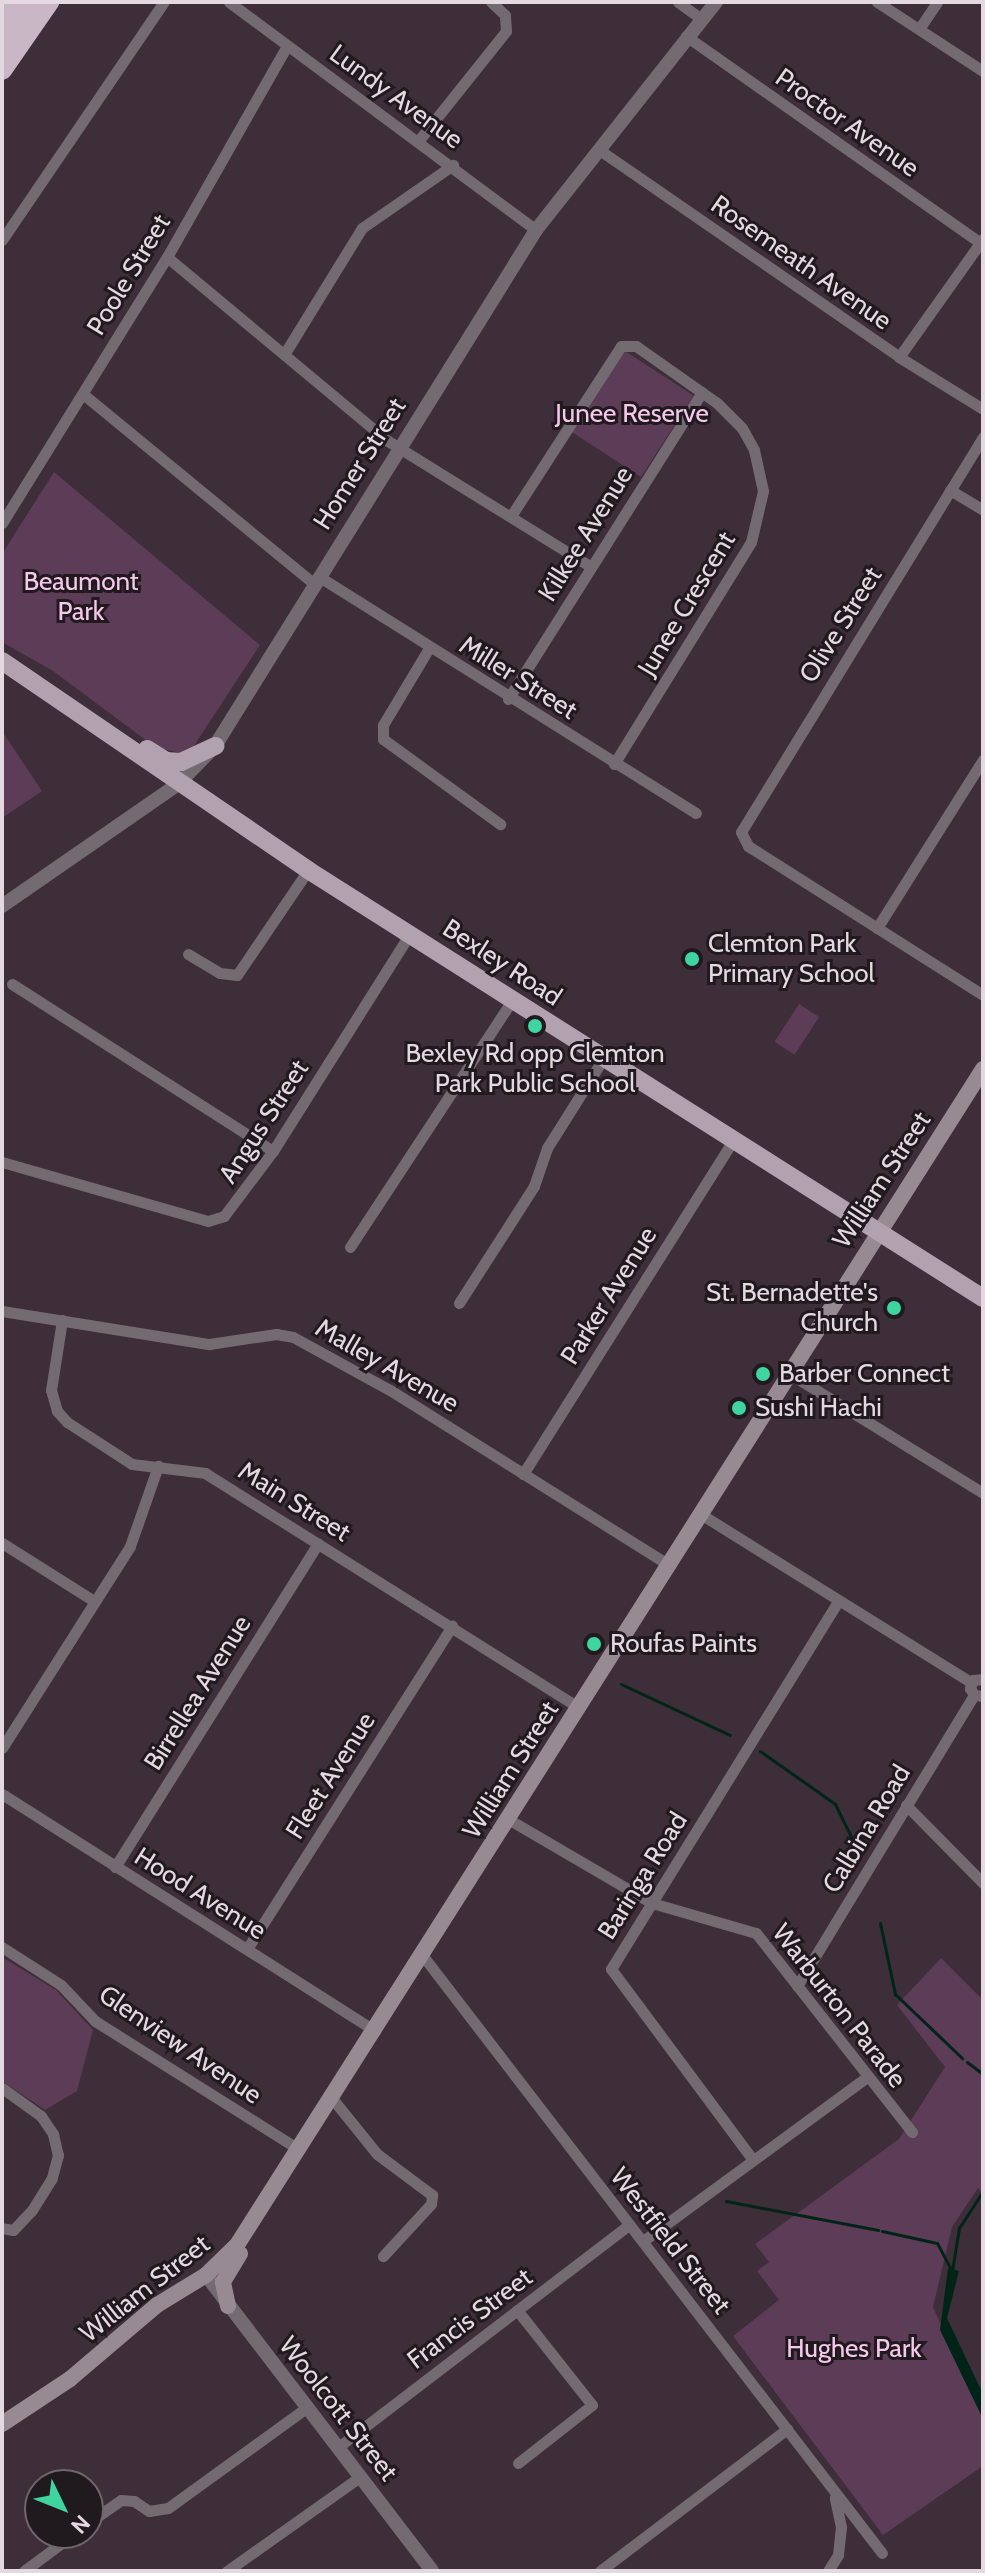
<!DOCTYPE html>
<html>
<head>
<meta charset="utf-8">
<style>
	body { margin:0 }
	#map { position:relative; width:985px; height:2573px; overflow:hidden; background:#3d2e3a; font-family:Cabin,sans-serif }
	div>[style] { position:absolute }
	.green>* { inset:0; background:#5c3c56; transform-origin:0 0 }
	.water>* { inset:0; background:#002518 }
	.stream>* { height:3px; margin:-1.5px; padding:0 1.5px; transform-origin:1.5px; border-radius:1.5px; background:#002518 }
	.minor>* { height:11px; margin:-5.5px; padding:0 5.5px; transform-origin:5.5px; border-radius:5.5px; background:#736b71 }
	.tertiary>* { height:14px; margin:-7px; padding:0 7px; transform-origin:7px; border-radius:7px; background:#736b71 }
	.secondary>* { height:16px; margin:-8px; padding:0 8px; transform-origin:8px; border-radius:8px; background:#978a93 }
	.primary>* { height:18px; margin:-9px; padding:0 9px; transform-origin:9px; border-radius:9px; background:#b2a1ae }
	.motorway>* { height:20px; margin:-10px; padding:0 10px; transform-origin:10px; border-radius:10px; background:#cab7c6 }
	.dots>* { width:22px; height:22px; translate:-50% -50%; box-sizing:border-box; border:4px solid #20191e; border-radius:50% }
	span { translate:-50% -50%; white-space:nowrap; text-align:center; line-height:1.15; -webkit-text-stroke:6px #20191e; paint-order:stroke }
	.street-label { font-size:26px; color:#e4d9e1 }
	.park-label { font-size:26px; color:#f6c9ec }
	.poi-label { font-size:26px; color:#e4d9e1 }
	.left { translate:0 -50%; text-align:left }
	.right { translate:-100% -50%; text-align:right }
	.frame { position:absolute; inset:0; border:4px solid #e4d9e1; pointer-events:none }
	.north { position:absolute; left:24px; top:2469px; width:80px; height:80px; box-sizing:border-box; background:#20191e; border:2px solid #6e666c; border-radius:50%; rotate:133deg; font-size:22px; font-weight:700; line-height:32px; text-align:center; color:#e4d9e1 }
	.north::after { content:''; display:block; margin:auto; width:28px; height:36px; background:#40d4a1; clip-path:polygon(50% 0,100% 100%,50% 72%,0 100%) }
</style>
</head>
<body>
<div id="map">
	<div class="green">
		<div style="left:625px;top:351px;width:82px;height:97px;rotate:33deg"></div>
		<div style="clip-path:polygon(54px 472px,260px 645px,188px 755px,155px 747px,53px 671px,2px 642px,2px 554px)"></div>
		<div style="clip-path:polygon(2px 731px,42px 791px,2px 818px)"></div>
		<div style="left:799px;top:1004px;width:24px;height:45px;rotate:33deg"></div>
		<div style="clip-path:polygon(2px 1957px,56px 1990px,93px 2030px,77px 2091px,45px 2110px,2px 2081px)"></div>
		<div style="clip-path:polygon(941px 1958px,983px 2000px,983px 2195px,978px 2188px,952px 2227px,933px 2307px,983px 2418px,983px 2466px,883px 2535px,733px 2336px,779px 2300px,757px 2271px,769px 2262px,755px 2244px,899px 2139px,945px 2067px,897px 2005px)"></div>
	</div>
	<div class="water">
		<div style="clip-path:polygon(948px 2268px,959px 2271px,947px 2318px,983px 2394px,983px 2419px,940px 2330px)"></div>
	</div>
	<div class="stream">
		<div style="left:621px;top:1684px;width:120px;rotate:25.1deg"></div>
		<div style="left:760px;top:1751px;width:92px;rotate:35.2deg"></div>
		<div style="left:835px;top:1804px;width:55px;rotate:63.9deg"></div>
		<div style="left:880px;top:1923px;width:73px;rotate:78.1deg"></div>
		<div style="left:895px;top:1994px;width:93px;rotate:43.7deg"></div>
		<div style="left:967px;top:2062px;width:20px;rotate:37deg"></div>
		<div style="left:726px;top:2201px;width:155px;rotate:10.8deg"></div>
		<div style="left:882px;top:2231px;width:56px;rotate:12.3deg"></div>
		<div style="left:937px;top:2243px;width:32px;rotate:62deg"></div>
		<div style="left:952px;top:2271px;width:44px;rotate:-80.8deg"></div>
		<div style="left:959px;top:2228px;width:44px;rotate:-57deg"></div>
	</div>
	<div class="minor">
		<div style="left:229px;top:2px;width:382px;rotate:36.6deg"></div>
		<div style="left:678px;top:2px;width:27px;rotate:36deg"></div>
		<div style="left:877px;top:2px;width:126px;rotate:33.1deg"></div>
		<div style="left:919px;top:29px;width:32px;rotate:-56deg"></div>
		<div style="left:686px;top:36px;width:363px;rotate:35.1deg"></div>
		<div style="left:419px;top:140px;width:139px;rotate:-51.4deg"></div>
		<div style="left:506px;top:31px;width:16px;rotate:-94deg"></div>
		<div style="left:505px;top:15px;width:19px;rotate:-137deg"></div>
		<div style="left:598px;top:149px;width:366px;rotate:34.6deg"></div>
		<div style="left:899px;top:357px;width:99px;rotate:31.8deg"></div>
		<div style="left:2px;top:240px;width:288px;rotate:-55.8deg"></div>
		<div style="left:167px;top:257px;width:288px;rotate:39.8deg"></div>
		<div style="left:388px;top:441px;width:239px;rotate:31.8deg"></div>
		<div style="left:285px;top:353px;width:147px;rotate:-58.4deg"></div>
		<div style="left:362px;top:228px;width:111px;rotate:-34.7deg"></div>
		<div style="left:899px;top:357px;width:145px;rotate:-54.6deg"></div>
		<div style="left:83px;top:394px;width:299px;rotate:39.4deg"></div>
		<div style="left:983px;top:437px;width:463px;rotate:121.5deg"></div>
		<div style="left:741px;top:832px;width:16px;rotate:63deg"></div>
		<div style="left:748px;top:846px;width:278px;rotate:32.4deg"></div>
		<div style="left:950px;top:490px;width:39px;rotate:31deg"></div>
		<div style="left:511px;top:516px;width:202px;rotate:-57.1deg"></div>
		<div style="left:621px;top:346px;width:15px"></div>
		<div style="left:636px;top:346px;width:99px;rotate:35.1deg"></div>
		<div style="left:717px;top:403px;width:35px;rotate:45deg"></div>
		<div style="left:742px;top:428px;width:25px;rotate:61deg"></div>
		<div style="left:754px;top:450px;width:42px;rotate:77.6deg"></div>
		<div style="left:763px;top:491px;width:52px;rotate:103.2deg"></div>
		<div style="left:751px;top:542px;width:261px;rotate:121.7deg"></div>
		<div style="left:2px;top:523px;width:313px;rotate:-58.2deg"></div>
		<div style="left:167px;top:257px;width:243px;rotate:-60.4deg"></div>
		<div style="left:318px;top:576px;width:446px;rotate:32.1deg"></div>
		<div style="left:429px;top:648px;width:90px;rotate:120.9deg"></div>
		<div style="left:383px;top:725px;width:14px;rotate:90deg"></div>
		<div style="left:383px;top:739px;width:145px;rotate:36deg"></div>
		<div style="left:508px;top:699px;width:363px;rotate:-57.7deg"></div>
		<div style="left:877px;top:928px;width:199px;rotate:-57.8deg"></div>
		<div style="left:188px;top:954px;width:37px;rotate:31deg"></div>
		<div style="left:220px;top:973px;width:17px;rotate:7deg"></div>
		<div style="left:237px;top:975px;width:127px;rotate:-55.9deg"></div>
		<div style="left:12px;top:984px;width:310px;rotate:32.6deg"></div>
		<div style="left:2px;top:1162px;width:214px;rotate:16deg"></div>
		<div style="left:208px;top:1221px;width:17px;rotate:-17deg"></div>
		<div style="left:224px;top:1216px;width:81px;rotate:-53deg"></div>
		<div style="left:273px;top:1151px;width:255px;rotate:-57.8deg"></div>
		<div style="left:350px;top:1247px;width:295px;rotate:-56.7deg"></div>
		<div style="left:459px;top:1303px;width:139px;rotate:-57.3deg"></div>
		<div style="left:534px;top:1186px;width:40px;rotate:-71.1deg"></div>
		<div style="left:547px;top:1148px;width:105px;rotate:-57.8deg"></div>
		<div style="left:2px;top:1311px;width:210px;rotate:9.1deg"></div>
		<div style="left:209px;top:1344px;width:68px;rotate:-8.5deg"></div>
		<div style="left:276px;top:1334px;width:17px;rotate:10deg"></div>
		<div style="left:293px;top:1337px;width:111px;rotate:28.7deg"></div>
		<div style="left:390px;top:1390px;width:327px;rotate:32.1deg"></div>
		<div style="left:62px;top:1320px;width:71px;rotate:98.9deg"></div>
		<div style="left:51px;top:1390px;width:22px;rotate:74deg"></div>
		<div style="left:57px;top:1411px;width:15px;rotate:48deg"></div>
		<div style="left:67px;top:1422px;width:77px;rotate:32.9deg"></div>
		<div style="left:132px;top:1464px;width:74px;rotate:7deg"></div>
		<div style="left:205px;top:1473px;width:440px;rotate:32.1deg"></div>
		<div style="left:787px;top:1372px;width:230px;rotate:31.7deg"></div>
		<div style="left:523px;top:1474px;width:394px;rotate:-57.8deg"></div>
		<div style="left:699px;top:1513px;width:320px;rotate:31.9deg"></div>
		<div style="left:2px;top:1543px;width:109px;rotate:32.2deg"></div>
		<div style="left:983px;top:1679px;width:10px;rotate:174deg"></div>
		<div style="left:973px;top:1680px;width:9px;rotate:111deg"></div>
		<div style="left:970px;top:1688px;width:8px;rotate:60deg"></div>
		<div style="left:974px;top:1695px;width:9px;rotate:6deg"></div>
		<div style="left:2px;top:1748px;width:239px;rotate:-57.6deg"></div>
		<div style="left:130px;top:1546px;width:85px;rotate:-70.7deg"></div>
		<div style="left:2px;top:1794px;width:442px;rotate:32.4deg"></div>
		<div style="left:906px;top:1805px;width:110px;rotate:45.4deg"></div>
		<div style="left:508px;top:1819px;width:167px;rotate:30.3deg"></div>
		<div style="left:652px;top:1903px;width:108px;rotate:16.1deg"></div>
		<div style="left:756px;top:1933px;width:253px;rotate:51.9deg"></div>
		<div style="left:115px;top:1867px;width:382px;rotate:-57.9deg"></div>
		<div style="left:2px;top:1947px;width:70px;rotate:32.8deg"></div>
		<div style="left:61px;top:1985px;width:50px;rotate:46.6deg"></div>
		<div style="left:95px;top:2021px;width:240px;rotate:32.2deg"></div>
		<div style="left:247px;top:1949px;width:383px;rotate:-57.6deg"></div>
		<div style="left:423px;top:1956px;width:753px;rotate:52.45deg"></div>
		<div style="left:797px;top:1986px;width:341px;rotate:-58.7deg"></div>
		<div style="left:2px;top:2088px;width:48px;rotate:35.7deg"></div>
		<div style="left:41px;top:2116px;width:22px;rotate:56deg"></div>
		<div style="left:53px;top:2134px;width:22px;rotate:77deg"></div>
		<div style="left:58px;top:2155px;width:24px;rotate:105deg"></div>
		<div style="left:52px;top:2178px;width:39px;rotate:122deg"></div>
		<div style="left:31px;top:2211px;width:26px;rotate:133deg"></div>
		<div style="left:13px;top:2230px;width:11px;rotate:-170deg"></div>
		<div style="left:331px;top:2097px;width:73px;rotate:51.1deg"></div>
		<div style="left:377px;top:2154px;width:69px;rotate:36.7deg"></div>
		<div style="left:432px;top:2195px;width:9px;rotate:96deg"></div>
		<div style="left:431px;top:2204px;width:71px;rotate:132.7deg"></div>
		<div style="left:753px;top:2160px;width:238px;rotate:-126.6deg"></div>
		<div style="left:611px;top:1969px;width:430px;rotate:-58.3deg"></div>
		<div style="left:643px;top:2241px;width:278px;rotate:-36.2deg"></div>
		<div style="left:517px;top:2310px;width:121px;rotate:51.7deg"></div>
		<div style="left:592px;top:2405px;width:94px;rotate:141.9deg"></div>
		<div style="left:337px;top:2448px;width:367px;rotate:-37.4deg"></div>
		<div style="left:88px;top:2523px;width:40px;rotate:-34.9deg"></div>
		<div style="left:121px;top:2500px;width:13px;rotate:4deg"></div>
		<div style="left:134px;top:2501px;width:18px;rotate:34deg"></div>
		<div style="left:149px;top:2511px;width:19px;rotate:-9deg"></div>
		<div style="left:168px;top:2508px;width:170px;rotate:-35.9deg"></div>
		<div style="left:24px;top:2571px;width:64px;rotate:-36.7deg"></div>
		<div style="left:227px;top:2571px;width:163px;rotate:-35.3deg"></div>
		<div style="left:600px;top:2571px;width:235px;rotate:-37.2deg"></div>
		<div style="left:828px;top:2571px;width:19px;rotate:-58deg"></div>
		<div style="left:838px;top:2555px;width:28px;rotate:-84deg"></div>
		<div style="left:841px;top:2527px;width:30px;rotate:-102deg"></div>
	</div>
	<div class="tertiary">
		<div style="left:2px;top:906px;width:213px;rotate:-34.7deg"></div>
		<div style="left:177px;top:785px;width:54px;rotate:-45.7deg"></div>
		<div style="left:215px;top:746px;width:608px;rotate:-58.11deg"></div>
		<div style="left:536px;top:230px;width:290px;rotate:-51.7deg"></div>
		<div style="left:206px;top:2275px;width:372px;rotate:52.6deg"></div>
	</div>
	<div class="secondary">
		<div style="left:228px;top:2306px;width:25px;rotate:-102deg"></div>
		<div style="left:223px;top:2282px;width:33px;rotate:-59deg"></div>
		<div style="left:2px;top:2424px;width:82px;rotate:-33.5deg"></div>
		<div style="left:70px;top:2379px;width:114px;rotate:-40.4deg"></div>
		<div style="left:157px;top:2305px;width:57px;rotate:-31.5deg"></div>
		<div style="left:206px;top:2275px;width:43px;rotate:-44.1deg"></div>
		<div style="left:237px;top:2245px;width:1393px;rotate:-57.61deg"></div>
	</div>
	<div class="primary">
		<div style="left:2px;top:661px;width:371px;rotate:34.3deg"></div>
		<div style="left:308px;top:870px;width:799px;rotate:32.38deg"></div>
		<div style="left:147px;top:749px;width:22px;rotate:32deg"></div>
		<div style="left:166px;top:761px;width:15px;rotate:4deg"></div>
		<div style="left:181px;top:762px;width:38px;rotate:-25deg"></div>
	</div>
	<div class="motorway">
		<div style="left:2px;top:17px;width:18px;rotate:-56deg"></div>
		<div style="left:2px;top:42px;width:49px;rotate:-55deg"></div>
		<div style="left:2px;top:70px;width:83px;rotate:-55.3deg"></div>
	</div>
	<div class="dots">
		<div style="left:692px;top:959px;background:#40d4a1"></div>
		<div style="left:535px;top:1026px;background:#40d4a1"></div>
		<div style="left:894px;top:1308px;background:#40d4a1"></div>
		<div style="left:763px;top:1374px;background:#40d4a1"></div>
		<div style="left:739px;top:1408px;background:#40d4a1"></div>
		<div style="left:594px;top:1644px;background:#40d4a1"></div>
	</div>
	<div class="street-label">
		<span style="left:396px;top:97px;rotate:36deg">Lundy Avenue</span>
		<span style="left:847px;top:123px;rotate:35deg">Proctor Avenue</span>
		<span style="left:801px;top:263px;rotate:35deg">Rosemeath Avenue</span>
		<span style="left:129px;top:275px;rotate:-59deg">Poole Street</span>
		<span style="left:360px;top:464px;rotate:-58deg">Homer Street</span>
		<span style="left:586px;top:534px;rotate:-58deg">Kilkee Avenue</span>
		<span style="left:687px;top:604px;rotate:-59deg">Junee Crescent</span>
		<span style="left:841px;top:625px;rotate:-58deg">Olive Street</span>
		<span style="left:518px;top:678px;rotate:32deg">Miller Street</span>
		<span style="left:502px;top:963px;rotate:33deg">Bexley Road</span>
		<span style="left:264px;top:1122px;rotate:-57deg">Angus Street</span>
		<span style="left:882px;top:1180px;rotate:-57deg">William Street</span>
		<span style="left:609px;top:1296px;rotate:-58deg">Parker Avenue</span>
		<span style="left:387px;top:1366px;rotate:30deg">Malley Avenue</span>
		<span style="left:294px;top:1502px;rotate:32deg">Main Street</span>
		<span style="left:198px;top:1693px;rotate:-58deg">Birrellea Avenue</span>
		<span style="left:511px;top:1770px;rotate:-58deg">William Street</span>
		<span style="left:331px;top:1776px;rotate:-58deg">Fleet Avenue</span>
		<span style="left:867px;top:1829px;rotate:-59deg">Calbina Road</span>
		<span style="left:643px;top:1876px;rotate:-58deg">Baringa Road</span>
		<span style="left:200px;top:1894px;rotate:32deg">Hood Avenue</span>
		<span style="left:839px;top:2006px;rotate:52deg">Warburton Parade</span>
		<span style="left:180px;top:2045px;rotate:34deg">Glenview Avenue</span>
		<span style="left:670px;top:2241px;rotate:52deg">Westfield Street</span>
		<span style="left:145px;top:2289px;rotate:-38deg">William Street</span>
		<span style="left:470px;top:2319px;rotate:-37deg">Francis Street</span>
		<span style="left:338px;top:2409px;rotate:52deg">Woolcott Street</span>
	</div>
	<div class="park-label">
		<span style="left:632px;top:414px">Junee Reserve</span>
		<span style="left:81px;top:597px">Beaumont<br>Park</span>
		<span style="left:854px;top:2349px">Hughes Park</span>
	</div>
	<div class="poi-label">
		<span class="left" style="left:708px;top:959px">Clemton Park<br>Primary School</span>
		<span style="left:535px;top:1069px">Bexley Rd opp Clemton<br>Park Public School</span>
		<span class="right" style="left:878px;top:1308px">St. Bernadette's<br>Church</span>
		<span class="left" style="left:779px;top:1374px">Barber Connect</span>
		<span class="left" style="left:755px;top:1408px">Sushi Hachi</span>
		<span class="left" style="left:610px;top:1644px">Roufas Paints</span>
	</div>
	<div class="frame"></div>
	<div class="north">N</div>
</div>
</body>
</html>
